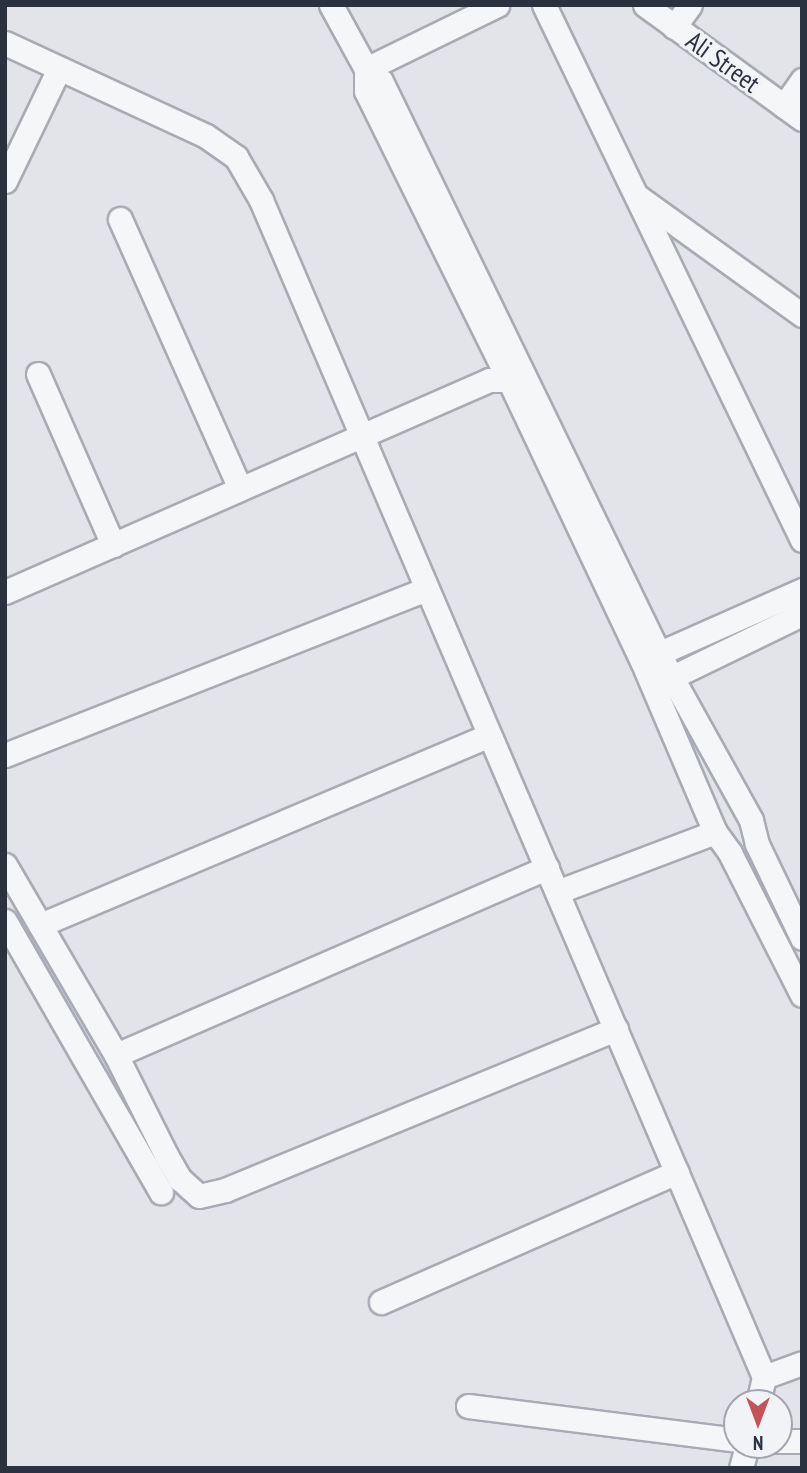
<!DOCTYPE html>
<html>
<head>
<meta charset="utf-8">
<style>
	body { margin:0 }
	#map { position:relative; width:807px; height:1473px; overflow:hidden; background:#e2e4e9; font-family:"PT Sans Narrow",sans-serif }
	div>[style] { position:absolute }
	.roads { filter:drop-shadow(2px 0 #a8abb3) drop-shadow(-2px 0 #a8abb3) drop-shadow(0 2px #a8abb3) drop-shadow(0 -2px #a8abb3) }
	.street>* { height:23px; margin:-11.5px; padding:0 11.5px; transform-origin:11.5px; border-radius:11.5px; background:#f5f6f8 }
	span { translate:-50% -50%; white-space:nowrap; text-align:center; line-height:1.15; -webkit-text-stroke:6px #f2f3f7; paint-order:stroke }
	.street-label { font-size:26px; color:#2c3140 }
	.frame { position:absolute; inset:0; border:7px solid #2c3140; pointer-events:none }
	.north { position:absolute; left:723px; top:1389px; width:70px; height:70px; box-sizing:border-box; background:#f2f3f7; border:2px solid #a3a5ae; border-radius:50%; rotate:180deg; font-size:19px; font-weight:700; line-height:28px; text-align:center; color:#2c3140 }
	.north::after { content:''; display:block; margin:auto; width:24px; height:32px; background:#c25356; clip-path:polygon(50% 0,100% 100%,50% 72%,0 100%) }
</style>
</head>
<body>
<div id="map">
	<div class="roads">
		<div class="street">
			<div style="left:331px;top:5px;width:73px;rotate:61.3deg"></div>
			<div style="left:366px;top:69px;width:19px;rotate:39deg"></div>
			<div style="left:381px;top:81px;width:637px;rotate:64.12deg"></div>
			<div style="left:659px;top:654px;width:190px;rotate:61deg"></div>
			<div style="left:751px;top:820px;width:25px;rotate:76deg"></div>
			<div style="left:757px;top:844px;width:104px;rotate:64.4deg"></div>
			<div style="left:544px;top:5px;width:594px;rotate:64.25deg"></div>
			<div style="left:645px;top:5px;width:194px;rotate:36deg"></div>
			<div style="left:674px;top:27px;width:27px;rotate:-54deg"></div>
			<div style="left:5px;top:43px;width:221px;rotate:24.8deg"></div>
			<div style="left:206px;top:136px;width:37px;rotate:35deg"></div>
			<div style="left:236px;top:157px;width:50px;rotate:59.8deg"></div>
			<div style="left:261px;top:200px;width:1280px;rotate:66.86deg"></div>
			<div style="left:366px;top:69px;width:22px;rotate:90deg"></div>
			<div style="left:366px;top:91px;width:322px;rotate:63.7deg"></div>
			<div style="left:509px;top:380px;width:311px;rotate:64.7deg"></div>
			<div style="left:642px;top:661px;width:186px;rotate:66.9deg"></div>
			<div style="left:715px;top:832px;width:26px;rotate:54deg"></div>
			<div style="left:730px;top:853px;width:159px;rotate:63.1deg"></div>
			<div style="left:366px;top:69px;width:146px;rotate:-26deg"></div>
			<div style="left:784px;top:106px;width:32px;rotate:-55deg"></div>
			<div style="left:5px;top:181px;width:124px;rotate:-64.3deg"></div>
			<div style="left:637px;top:196px;width:203px;rotate:35.8deg"></div>
			<div style="left:120px;top:219px;width:295px;rotate:66deg"></div>
			<div style="left:38px;top:374px;width:187px;rotate:66.3deg"></div>
			<div style="left:5px;top:592px;width:528px;rotate:-23.65deg"></div>
			<div style="left:489px;top:380px;width:20px"></div>
			<div style="left:509px;top:380px;width:13px;rotate:-27deg"></div>
			<div style="left:644px;top:660px;width:173px;rotate:-23.9deg"></div>
			<div style="left:660px;top:683px;width:158px;rotate:-25.9deg"></div>
			<div style="left:5px;top:755px;width:453px;rotate:-21.5deg"></div>
			<div style="left:5px;top:865px;width:220px;rotate:59.7deg"></div>
			<div style="left:116px;top:1055px;width:112px;rotate:63.4deg"></div>
			<div style="left:166px;top:1155px;width:28px;rotate:60deg"></div>
			<div style="left:180px;top:1179px;width:25px;rotate:42deg"></div>
			<div style="left:199px;top:1196px;width:27px;rotate:-13deg"></div>
			<div style="left:225px;top:1190px;width:423px;rotate:-22.4deg"></div>
			<div style="left:557px;top:892px;width:169px;rotate:-20.8deg"></div>
			<div style="left:5px;top:921px;width:313px;rotate:60.1deg"></div>
			<div style="left:40px;top:925px;width:486px;rotate:-22.9deg"></div>
			<div style="left:116px;top:1055px;width:470px;rotate:-23.5deg"></div>
			<div style="left:381px;top:1302px;width:323px;rotate:-23.7deg"></div>
			<div style="left:758px;top:1403px;width:27px;rotate:-77deg"></div>
			<div style="left:764px;top:1377px;width:40px;rotate:-20.2deg"></div>
			<div style="left:468px;top:1406px;width:271px;rotate:7.2deg"></div>
			<div style="left:779px;top:1441px;width:23px"></div>
			<div style="left:741px;top:1468px;width:24px;rotate:-75deg"></div>
		</div>
	</div>
	<div class="street-label">
		<span style="left:723px;top:62px;rotate:36deg">Ali Street</span>
	</div>
	<div class="frame"></div>
	<div class="north">N</div>
</div>
</body>
</html>
